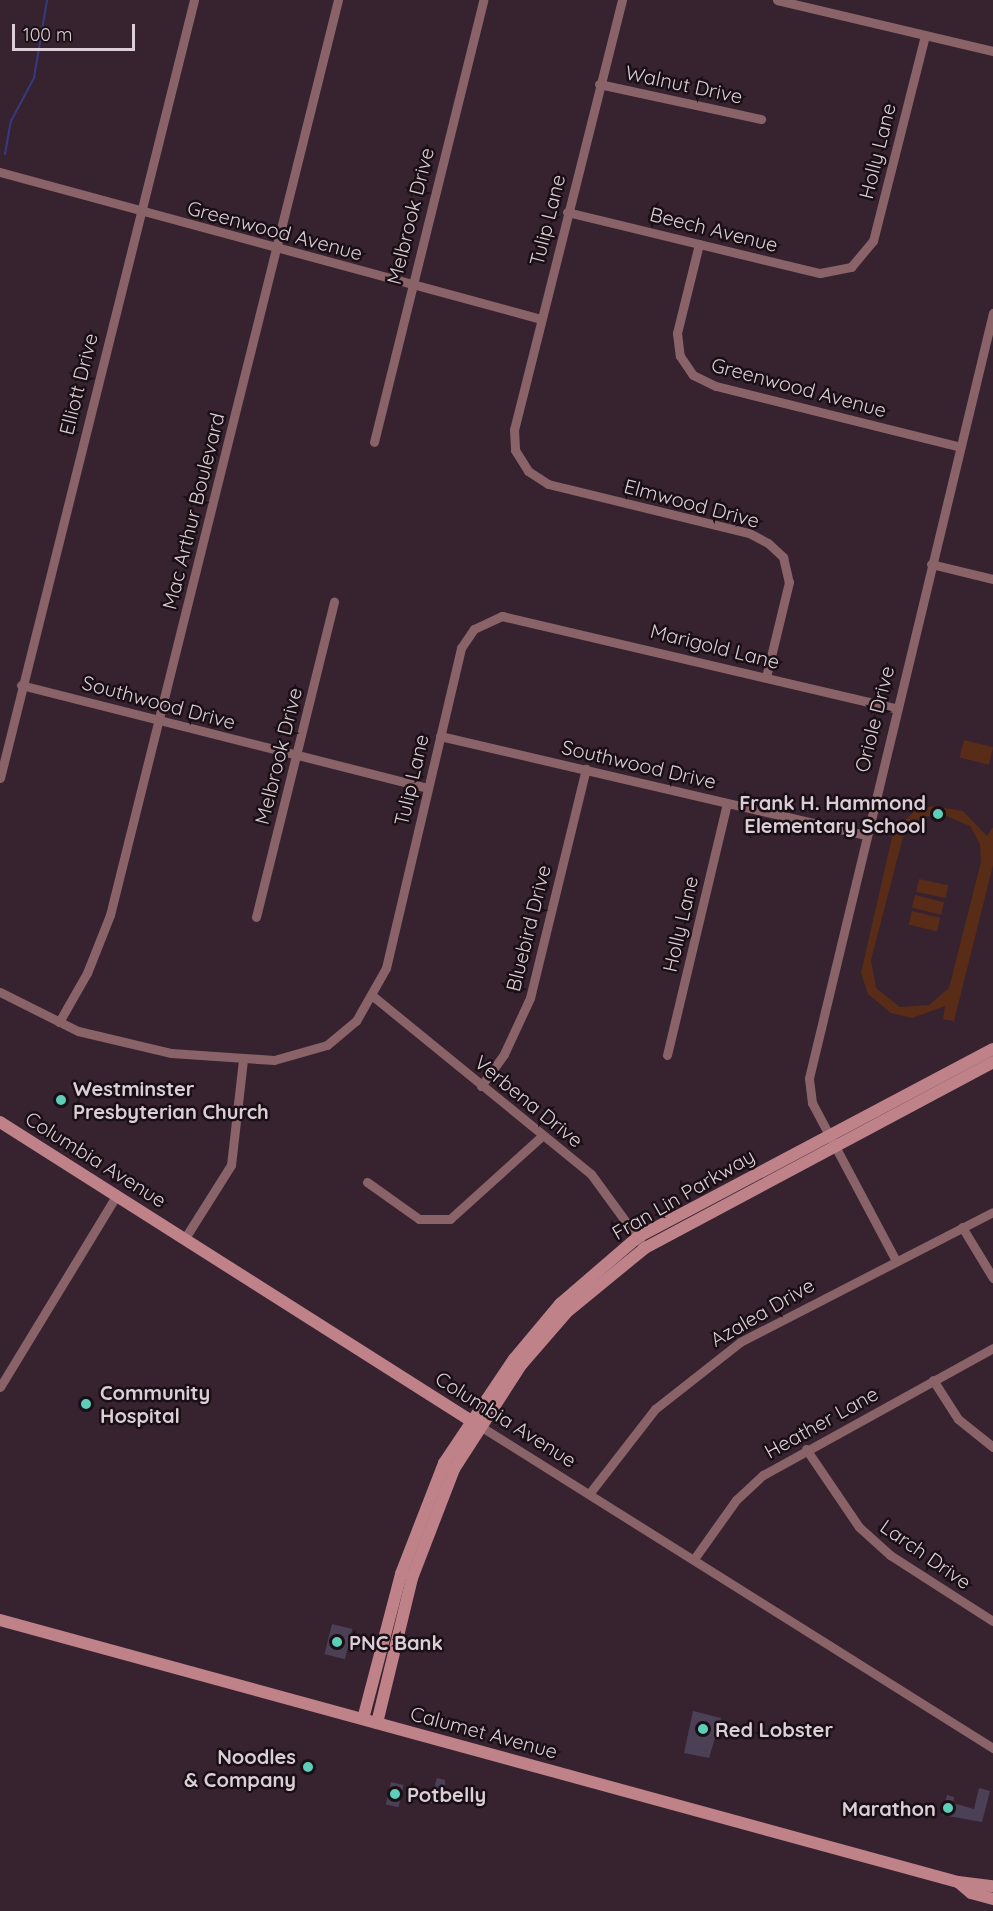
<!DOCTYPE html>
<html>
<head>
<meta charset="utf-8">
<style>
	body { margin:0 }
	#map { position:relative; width:993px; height:1911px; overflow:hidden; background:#372230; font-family:Quicksand,sans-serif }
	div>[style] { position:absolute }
	.green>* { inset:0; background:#592c18; transform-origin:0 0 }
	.stream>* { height:2px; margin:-1px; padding:0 1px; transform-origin:1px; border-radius:1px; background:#353b7e }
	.building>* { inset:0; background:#4b4056; transform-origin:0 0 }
	.street>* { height:9px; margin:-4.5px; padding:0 4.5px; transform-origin:4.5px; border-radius:4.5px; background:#896367 }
	.secondary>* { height:12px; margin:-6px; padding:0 6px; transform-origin:6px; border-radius:6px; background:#bf8289 }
	.dots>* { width:16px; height:16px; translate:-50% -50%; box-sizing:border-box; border:3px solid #190f15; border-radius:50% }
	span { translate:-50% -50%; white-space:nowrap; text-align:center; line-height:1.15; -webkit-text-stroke:5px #190f15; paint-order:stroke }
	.street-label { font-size:20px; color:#dcced6 }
	.poi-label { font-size:20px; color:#dcced6; font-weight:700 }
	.right { translate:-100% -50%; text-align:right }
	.left { translate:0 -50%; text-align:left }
	.scale { position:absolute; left:12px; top:24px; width:123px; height:27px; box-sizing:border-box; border:3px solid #dcced6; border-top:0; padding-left:8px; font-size:18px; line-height:21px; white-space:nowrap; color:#dcced6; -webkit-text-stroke:4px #190f15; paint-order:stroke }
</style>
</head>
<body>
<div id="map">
	<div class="green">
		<div style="left:964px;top:740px;width:30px;height:18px;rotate:14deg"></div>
		<div style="clip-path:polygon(evenodd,932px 806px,963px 811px,987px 836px,993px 827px,993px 865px,954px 1021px,943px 1019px,945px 1006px,912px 1018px,891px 1013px,868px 994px,861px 973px,893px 833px,913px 812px,932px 806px,942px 814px,970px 826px,980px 844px,981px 862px,949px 988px,929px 1005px,900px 1007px,876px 988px,871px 960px,903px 837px,924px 817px,942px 814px)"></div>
		<div style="left:919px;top:879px;width:30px;height:13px;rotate:12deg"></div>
		<div style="left:915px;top:895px;width:30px;height:13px;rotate:14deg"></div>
		<div style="left:912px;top:911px;width:29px;height:14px;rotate:14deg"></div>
	</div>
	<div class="stream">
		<div style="left:5px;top:154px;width:34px;rotate:-80deg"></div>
		<div style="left:11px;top:121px;width:49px;rotate:-61.9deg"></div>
		<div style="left:34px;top:78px;width:79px;rotate:-80.5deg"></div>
	</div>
	<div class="building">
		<div style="left:332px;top:1624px;width:21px;height:31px;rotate:14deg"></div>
		<div style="clip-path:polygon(693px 1711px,721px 1718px,709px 1758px,684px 1753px)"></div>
		<div style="clip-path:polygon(437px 1778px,445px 1780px,445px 1787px,437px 1805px,430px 1803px)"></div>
		<div style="left:391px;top:1782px;width:13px;height:23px;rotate:13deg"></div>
		<div style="clip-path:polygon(979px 1788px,990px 1791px,982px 1822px,942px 1815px,947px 1795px,954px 1797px,953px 1803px,974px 1809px)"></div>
	</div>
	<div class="street">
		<div style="left:622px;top:0;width:442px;rotate:104.1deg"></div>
		<div style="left:514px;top:429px;width:21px;rotate:87deg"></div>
		<div style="left:515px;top:450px;width:25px;rotate:58deg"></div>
		<div style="left:528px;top:471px;width:24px;rotate:33deg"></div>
		<div style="left:548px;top:484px;width:207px;rotate:13.7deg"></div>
		<div style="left:749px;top:533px;width:21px;rotate:28deg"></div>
		<div style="left:768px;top:543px;width:21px;rotate:43deg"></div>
		<div style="left:783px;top:557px;width:26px;rotate:77deg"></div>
		<div style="left:789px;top:582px;width:98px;rotate:103.6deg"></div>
		<div style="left:777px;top:0;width:222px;rotate:13.3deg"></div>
		<div style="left:599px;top:84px;width:166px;rotate:12.2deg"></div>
		<div style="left:0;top:172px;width:561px;rotate:15.2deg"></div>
		<div style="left:567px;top:212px;width:260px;rotate:13.6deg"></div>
		<div style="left:820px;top:273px;width:32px;rotate:-11deg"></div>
		<div style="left:851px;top:267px;width:34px;rotate:-50deg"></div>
		<div style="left:873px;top:241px;width:212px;rotate:-75.8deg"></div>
		<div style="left:699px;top:244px;width:92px;rotate:103.9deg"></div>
		<div style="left:677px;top:333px;width:23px;rotate:83deg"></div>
		<div style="left:680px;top:356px;width:23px;rotate:56deg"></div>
		<div style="left:693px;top:375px;width:25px;rotate:26deg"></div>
		<div style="left:716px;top:386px;width:252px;rotate:14deg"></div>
		<div style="left:374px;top:442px;width:455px;rotate:-76.1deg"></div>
		<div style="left:931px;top:564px;width:64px;rotate:13.6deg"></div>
		<div style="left:21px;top:685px;width:419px;rotate:14.2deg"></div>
		<div style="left:440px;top:736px;width:435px;rotate:13.1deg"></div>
		<div style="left:0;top:778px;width:802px;rotate:-76deg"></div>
		<div style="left:256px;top:917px;width:325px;rotate:-76.1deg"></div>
		<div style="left:0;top:992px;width:87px;rotate:26.6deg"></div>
		<div style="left:78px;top:1031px;width:96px;rotate:13.3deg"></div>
		<div style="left:171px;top:1053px;width:103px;rotate:3.9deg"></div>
		<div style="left:274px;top:1060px;width:55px;rotate:-15.8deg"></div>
		<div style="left:327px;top:1045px;width:38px;rotate:-40deg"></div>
		<div style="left:356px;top:1021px;width:61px;rotate:-60.5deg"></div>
		<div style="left:386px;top:968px;width:329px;rotate:-76.8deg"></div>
		<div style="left:461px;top:648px;width:23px;rotate:-56deg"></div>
		<div style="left:474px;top:629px;width:31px;rotate:-25deg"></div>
		<div style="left:502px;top:616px;width:404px;rotate:13.2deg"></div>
		<div style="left:374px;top:997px;width:280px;rotate:39.2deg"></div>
		<div style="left:591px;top:1174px;width:92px;rotate:53.9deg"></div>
		<div style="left:59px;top:1022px;width:56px;rotate:-60.3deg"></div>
		<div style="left:87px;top:973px;width:62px;rotate:-68.4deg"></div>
		<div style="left:110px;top:915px;width:943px;rotate:-76.01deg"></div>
		<div style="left:667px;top:1055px;width:259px;rotate:-76.6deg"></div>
		<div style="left:481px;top:1086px;width:39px;rotate:-54deg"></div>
		<div style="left:504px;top:1054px;width:62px;rotate:-65.1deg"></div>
		<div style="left:530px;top:998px;width:236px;rotate:-76.3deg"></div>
		<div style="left:367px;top:1182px;width:64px;rotate:35.4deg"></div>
		<div style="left:419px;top:1219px;width:31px"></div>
		<div style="left:450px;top:1219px;width:124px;rotate:-42.1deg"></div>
		<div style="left:962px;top:1227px;width:60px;rotate:58.7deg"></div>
		<div style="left:185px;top:1238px;width:86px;rotate:-57.8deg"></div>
		<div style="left:231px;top:1165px;width:106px;rotate:-83.5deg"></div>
		<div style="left:895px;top:1259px;width:177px;rotate:-118deg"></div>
		<div style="left:812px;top:1103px;width:25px;rotate:-97deg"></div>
		<div style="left:809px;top:1078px;width:787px;rotate:-76.48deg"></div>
		<div style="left:933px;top:1380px;width:46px;rotate:57.3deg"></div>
		<div style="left:958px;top:1419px;width:45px;rotate:38.7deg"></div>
		<div style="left:0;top:1387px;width:223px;rotate:-58.7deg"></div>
		<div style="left:480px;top:1426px;width:606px;rotate:32.12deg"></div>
		<div style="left:806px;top:1449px;width:94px;rotate:55.8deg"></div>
		<div style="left:859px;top:1527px;width:42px;rotate:42.1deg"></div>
		<div style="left:890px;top:1555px;width:122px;rotate:32.7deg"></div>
		<div style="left:589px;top:1494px;width:108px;rotate:-52.2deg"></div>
		<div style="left:655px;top:1409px;width:108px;rotate:-38.2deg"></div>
		<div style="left:740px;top:1342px;width:284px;rotate:-27.2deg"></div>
		<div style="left:694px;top:1559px;width:72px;rotate:-54.6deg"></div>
		<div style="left:736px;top:1500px;width:37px;rotate:-43deg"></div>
		<div style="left:763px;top:1475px;width:263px;rotate:-28.9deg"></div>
	</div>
	<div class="secondary">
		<div style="left:0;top:1122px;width:564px;rotate:32.39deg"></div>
		<div style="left:0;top:1620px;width:993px;rotate:15.3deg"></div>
		<div style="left:958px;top:1882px;width:35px;rotate:7deg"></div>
		<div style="left:363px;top:1719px;width:150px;rotate:-75.3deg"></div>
		<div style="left:401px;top:1574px;width:119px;rotate:-68.8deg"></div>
		<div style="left:444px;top:1463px;width:125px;rotate:-56.1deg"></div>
		<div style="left:514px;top:1359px;width:72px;rotate:-50.1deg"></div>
		<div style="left:560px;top:1304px;width:103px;rotate:-40.7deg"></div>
		<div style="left:638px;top:1237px;width:402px;rotate:-27.9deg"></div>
		<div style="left:377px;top:1723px;width:149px;rotate:-76.4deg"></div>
		<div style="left:412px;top:1578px;width:117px;rotate:-68.9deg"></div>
		<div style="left:454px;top:1469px;width:124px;rotate:-57.2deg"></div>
		<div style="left:521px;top:1365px;width:72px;rotate:-49deg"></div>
		<div style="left:568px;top:1311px;width:99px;rotate:-39.3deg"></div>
		<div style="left:645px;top:1248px;width:395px;rotate:-28.1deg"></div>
		<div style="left:958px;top:1882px;width:17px;rotate:40deg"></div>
		<div style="left:971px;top:1893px;width:23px;rotate:15deg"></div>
	</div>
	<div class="dots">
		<div style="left:938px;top:814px;background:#5dceb9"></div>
		<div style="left:61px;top:1100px;background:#5dceb9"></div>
		<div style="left:86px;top:1404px;background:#5dceb9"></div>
		<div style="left:337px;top:1642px;background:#5dceb9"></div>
		<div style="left:703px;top:1729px;background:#5dceb9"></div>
		<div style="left:308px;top:1767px;background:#5dceb9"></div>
		<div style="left:395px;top:1794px;background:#5dceb9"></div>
		<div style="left:948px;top:1808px;background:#5dceb9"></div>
	</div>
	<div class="street-label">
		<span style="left:684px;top:84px;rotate:12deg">Walnut Drive</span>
		<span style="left:877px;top:151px;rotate:-76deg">Holly Lane</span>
		<span style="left:410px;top:216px;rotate:-76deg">Melbrook Drive</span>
		<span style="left:547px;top:220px;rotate:-76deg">Tulip Lane</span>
		<span style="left:714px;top:229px;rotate:14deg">Beech Avenue</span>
		<span style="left:275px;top:230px;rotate:15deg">Greenwood Avenue</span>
		<span style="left:78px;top:384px;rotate:-76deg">Elliott Drive</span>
		<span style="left:799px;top:387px;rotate:15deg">Greenwood Avenue</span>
		<span style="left:692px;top:503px;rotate:15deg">Elmwood Drive</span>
		<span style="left:193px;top:511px;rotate:-76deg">Mac Arthur Boulevard</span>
		<span style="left:715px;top:646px;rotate:14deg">Marigold Lane</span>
		<span style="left:159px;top:702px;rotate:15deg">Southwood Drive</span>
		<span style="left:874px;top:719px;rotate:-76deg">Oriole Drive</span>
		<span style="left:278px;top:756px;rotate:-76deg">Melbrook Drive</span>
		<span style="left:639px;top:764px;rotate:13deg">Southwood Drive</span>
		<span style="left:411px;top:780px;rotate:-77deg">Tulip Lane</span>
		<span style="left:680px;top:924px;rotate:-77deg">Holly Lane</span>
		<span style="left:528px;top:928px;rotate:-76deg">Bluebird Drive</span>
		<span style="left:529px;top:1101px;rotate:39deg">Verbena Drive</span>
		<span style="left:96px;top:1159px;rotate:32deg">Columbia Avenue</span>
		<span style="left:683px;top:1194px;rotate:-30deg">Fran Lin Parkway</span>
		<span style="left:762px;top:1312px;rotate:-30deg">Azalea Drive</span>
		<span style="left:506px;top:1419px;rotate:32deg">Columbia Avenue</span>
		<span style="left:821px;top:1422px;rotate:-29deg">Heather Lane</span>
		<span style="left:926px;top:1554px;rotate:35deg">Larch Drive</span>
		<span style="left:484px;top:1732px;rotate:15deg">Calumet Avenue</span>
	</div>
	<div class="poi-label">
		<span class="right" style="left:926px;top:814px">Frank H. Hammond<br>Elementary School</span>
		<span class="left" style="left:73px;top:1100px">Westminster<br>Presbyterian Church</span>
		<span class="left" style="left:100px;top:1404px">Community<br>Hospital</span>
		<span class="left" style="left:349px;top:1642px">PNC Bank</span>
		<span class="left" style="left:715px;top:1729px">Red Lobster</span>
		<span class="right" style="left:296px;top:1768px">Noodles<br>&amp; Company</span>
		<span class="left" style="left:407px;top:1794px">Potbelly</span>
		<span class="right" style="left:936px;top:1808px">Marathon</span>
	</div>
	<div class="scale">100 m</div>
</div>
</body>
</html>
